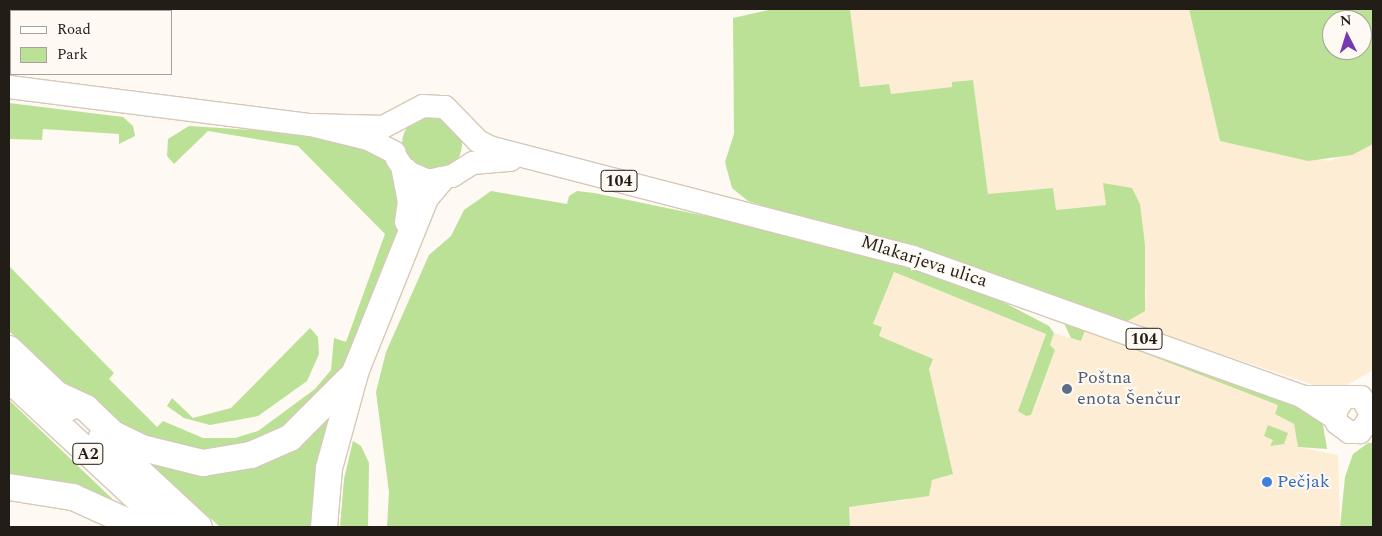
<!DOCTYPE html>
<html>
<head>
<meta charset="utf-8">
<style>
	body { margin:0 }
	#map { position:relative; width:1382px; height:536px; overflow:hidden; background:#fef9f2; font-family:Spectral,serif }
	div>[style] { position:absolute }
	.built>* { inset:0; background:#feedd5 }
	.green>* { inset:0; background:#bbe197 }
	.round { border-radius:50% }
	.roads { filter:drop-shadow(1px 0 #d5c9b8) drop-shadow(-1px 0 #d5c9b8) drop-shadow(0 1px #d5c9b8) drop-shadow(0 -1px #d5c9b8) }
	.primary>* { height:22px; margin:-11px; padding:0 11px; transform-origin:11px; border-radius:11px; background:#fff }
	.motorway>* { height:26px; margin:-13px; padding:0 13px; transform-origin:13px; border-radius:13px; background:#fff }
	.dots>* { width:14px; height:14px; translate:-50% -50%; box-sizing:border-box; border:2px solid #fef9f2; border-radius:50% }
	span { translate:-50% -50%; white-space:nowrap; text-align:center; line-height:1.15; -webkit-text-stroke:4px #fef9f2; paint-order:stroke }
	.shield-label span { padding:1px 4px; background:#fef9f2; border:1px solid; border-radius:4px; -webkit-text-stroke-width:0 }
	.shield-label { font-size:16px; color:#221d17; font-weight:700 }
	.street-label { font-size:18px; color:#221d17 }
	.service-label { font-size:18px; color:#4e5e75 }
	.left { translate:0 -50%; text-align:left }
	.shop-label { font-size:18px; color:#366cbe }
	.frame { position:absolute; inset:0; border:10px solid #221d17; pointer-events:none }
	.legend { position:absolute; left:10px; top:10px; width:162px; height:65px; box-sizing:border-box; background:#fef9f2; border:1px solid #a6a19a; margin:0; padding:6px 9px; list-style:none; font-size:15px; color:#221d17 }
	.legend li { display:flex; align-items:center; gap:10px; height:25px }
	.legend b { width:25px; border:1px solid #a6a19a }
	.north { position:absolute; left:1322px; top:10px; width:50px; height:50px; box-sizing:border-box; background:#fef9f2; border:1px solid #a6a19a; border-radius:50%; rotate:355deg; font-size:14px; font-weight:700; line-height:20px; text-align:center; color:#221d17 }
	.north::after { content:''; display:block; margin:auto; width:18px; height:22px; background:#763ab0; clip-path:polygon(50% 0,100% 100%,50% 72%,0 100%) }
</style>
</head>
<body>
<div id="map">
	<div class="built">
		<div style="clip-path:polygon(850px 9px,1189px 9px,1220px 141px,1329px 161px,1373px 144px,1373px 370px,1335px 392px,1126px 322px,1146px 297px,1140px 204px,1104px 183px,1106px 205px,1056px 210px,1053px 188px,988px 195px,973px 80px,952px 82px,953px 87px,890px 94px,888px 84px,860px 87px)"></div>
		<div style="clip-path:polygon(894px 272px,1046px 334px,1018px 411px,1031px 415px,1055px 350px,1050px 346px,1054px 333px,1081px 341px,1085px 330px,1279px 405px,1275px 414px,1294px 424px,1298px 447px,1338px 455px,1340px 527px,850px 527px,849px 507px,906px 500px,932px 480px,953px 474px,929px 369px,878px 336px,873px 324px)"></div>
	</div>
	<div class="green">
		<div style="clip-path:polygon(773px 9px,850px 9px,860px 87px,889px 84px,891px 94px,952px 87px,952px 82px,973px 80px,988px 194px,1053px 188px,1056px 210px,1106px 205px,1103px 183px,1132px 188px,1140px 204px,1145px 245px,1145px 311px,1126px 322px,1114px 318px,748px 201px,732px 188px,725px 162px,734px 134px,733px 18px)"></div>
		<div style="clip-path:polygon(evenodd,1189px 9px,1373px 9px,1373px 144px,1352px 155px,1308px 161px,1220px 141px,1189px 9px,1332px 20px,1362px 20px,1362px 50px,1332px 50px,1332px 20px)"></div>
		<div style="clip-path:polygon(9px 103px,123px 117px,133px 126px,135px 136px,119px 144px,119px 134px,43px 129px,42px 140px,9px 139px)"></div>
		<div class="round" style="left:402px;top:114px;width:60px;height:60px"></div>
		<div style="clip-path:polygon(189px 126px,298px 133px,378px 151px,402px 182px,401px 221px,388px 262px,342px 374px,315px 411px,233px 455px,156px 449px,76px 396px,9px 331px,9px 266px,114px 373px,109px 379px,157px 427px,163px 421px,203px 438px,235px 438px,258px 431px,315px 389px,331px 370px,334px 338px,346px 342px,385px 234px,298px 146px,208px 131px,174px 164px,167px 156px,168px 139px)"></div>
		<div style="clip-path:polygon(491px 191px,567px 204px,569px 196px,577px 191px,594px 193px,837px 243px,978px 289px,1049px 326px,1054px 333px,1050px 345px,1055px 350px,1031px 415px,1026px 416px,1018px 411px,1046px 334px,894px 272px,873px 324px,882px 327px,879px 336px,933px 359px,929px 369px,953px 474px,932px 480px,929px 496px,849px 507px,850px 527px,387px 527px,389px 492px,376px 392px,386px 352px,429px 255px,451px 236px,464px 210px)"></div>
		<div style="clip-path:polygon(1062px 319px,1287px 400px,1322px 419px,1327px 449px,1298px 447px,1294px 424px,1275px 414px,1278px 405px,1085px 330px,1081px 341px,1071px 338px)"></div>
		<div style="clip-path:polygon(310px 328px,318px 337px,319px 354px,307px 381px,258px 416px,210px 425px,184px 418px,167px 406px,172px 398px,193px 418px,231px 408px)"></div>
		<div style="clip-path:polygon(9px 400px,125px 511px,9px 482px)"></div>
		<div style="clip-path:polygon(333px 407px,317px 527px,220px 527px,149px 462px,184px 470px)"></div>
		<div style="clip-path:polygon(1268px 425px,1288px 433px,1284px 444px,1270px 446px,1273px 440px,1264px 436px)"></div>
		<div style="clip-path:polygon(353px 441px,361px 446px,369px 463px,368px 527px,340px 527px,344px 479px)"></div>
		<div style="clip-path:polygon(1368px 443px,1373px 443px,1373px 527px,1340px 527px,1345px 477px,1353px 454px)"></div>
	</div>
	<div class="roads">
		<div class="primary">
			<div style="left:9px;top:87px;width:304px;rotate:7.2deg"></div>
			<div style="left:311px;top:125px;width:59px;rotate:13.8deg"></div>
			<div style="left:368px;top:139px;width:30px;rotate:27deg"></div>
			<div style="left:311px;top:125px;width:72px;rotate:1.6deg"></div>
			<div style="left:383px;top:127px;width:45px;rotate:-27.7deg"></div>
			<div style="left:423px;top:106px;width:22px;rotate:3deg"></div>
			<div style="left:445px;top:107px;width:47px;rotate:45.9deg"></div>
			<div style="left:478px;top:141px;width:16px;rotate:27deg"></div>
			<div style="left:492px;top:148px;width:435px;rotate:14.5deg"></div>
			<div style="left:913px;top:257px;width:412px;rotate:19.7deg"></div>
			<div style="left:1301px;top:396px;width:40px;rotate:32.9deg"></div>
			<div style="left:397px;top:159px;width:14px;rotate:56deg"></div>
			<div style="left:405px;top:171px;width:25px;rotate:23deg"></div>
			<div style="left:428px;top:181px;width:25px;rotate:-12deg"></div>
			<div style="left:452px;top:176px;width:25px;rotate:-32deg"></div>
			<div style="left:473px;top:163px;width:38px;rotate:-5deg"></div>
			<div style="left:1304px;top:397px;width:57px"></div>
			<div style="left:1361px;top:397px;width:21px;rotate:59deg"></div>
			<div style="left:1372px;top:415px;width:21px;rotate:125deg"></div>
			<div style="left:1360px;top:432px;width:11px;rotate:180deg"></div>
			<div style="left:1349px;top:432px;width:15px;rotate:-143deg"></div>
			<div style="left:1337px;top:423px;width:11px;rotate:-100deg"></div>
			<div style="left:1335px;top:412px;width:17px;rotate:-57deg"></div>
		</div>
		<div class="motorway">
			<div style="left:405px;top:171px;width:31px;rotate:79deg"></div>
			<div style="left:411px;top:201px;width:21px;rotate:98deg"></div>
			<div style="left:9px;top:349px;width:84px;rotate:43.6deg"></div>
			<div style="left:9px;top:379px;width:217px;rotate:42.9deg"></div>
			<div style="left:58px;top:395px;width:31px;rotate:25deg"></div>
			<div style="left:86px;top:408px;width:37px;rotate:44deg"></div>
			<div style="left:113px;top:434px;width:32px;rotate:26deg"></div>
			<div style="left:142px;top:448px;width:63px;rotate:13.8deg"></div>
			<div style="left:203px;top:463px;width:49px;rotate:-9.5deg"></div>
			<div style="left:251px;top:455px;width:43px;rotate:-23.6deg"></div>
			<div style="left:290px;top:438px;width:85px;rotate:-45deg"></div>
			<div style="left:102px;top:437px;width:132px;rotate:42.9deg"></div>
			<div style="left:9px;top:487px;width:65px;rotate:8.9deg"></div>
			<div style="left:73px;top:497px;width:72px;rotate:24.4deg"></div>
			<div style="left:324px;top:527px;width:59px;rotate:-85.2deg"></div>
			<div style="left:329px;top:468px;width:102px;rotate:-74.6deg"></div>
			<div style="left:356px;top:370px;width:185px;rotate:-68.1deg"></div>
			<div style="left:425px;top:198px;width:23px;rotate:-50deg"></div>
		</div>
	</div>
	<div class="dots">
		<div style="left:1067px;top:389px;background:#5c6f8a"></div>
		<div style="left:1267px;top:482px;background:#3f7fe0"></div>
	</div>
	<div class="shield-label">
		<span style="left:619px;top:181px">104</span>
		<span style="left:1144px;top:339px">104</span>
		<span style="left:88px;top:454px">A2</span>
	</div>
	<div class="street-label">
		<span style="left:924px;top:262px;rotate:18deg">Mlakarjeva ulica</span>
	</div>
	<div class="service-label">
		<span class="left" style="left:1077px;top:389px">Poštna<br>enota Šenčur</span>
	</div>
	<div class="shop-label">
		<span class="left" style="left:1277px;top:482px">Pečjak</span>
	</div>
	<div class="frame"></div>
	<ul class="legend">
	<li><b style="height:6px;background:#fff"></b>Road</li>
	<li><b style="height:14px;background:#bbe197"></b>Park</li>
	</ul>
	<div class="north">N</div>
</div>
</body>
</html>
